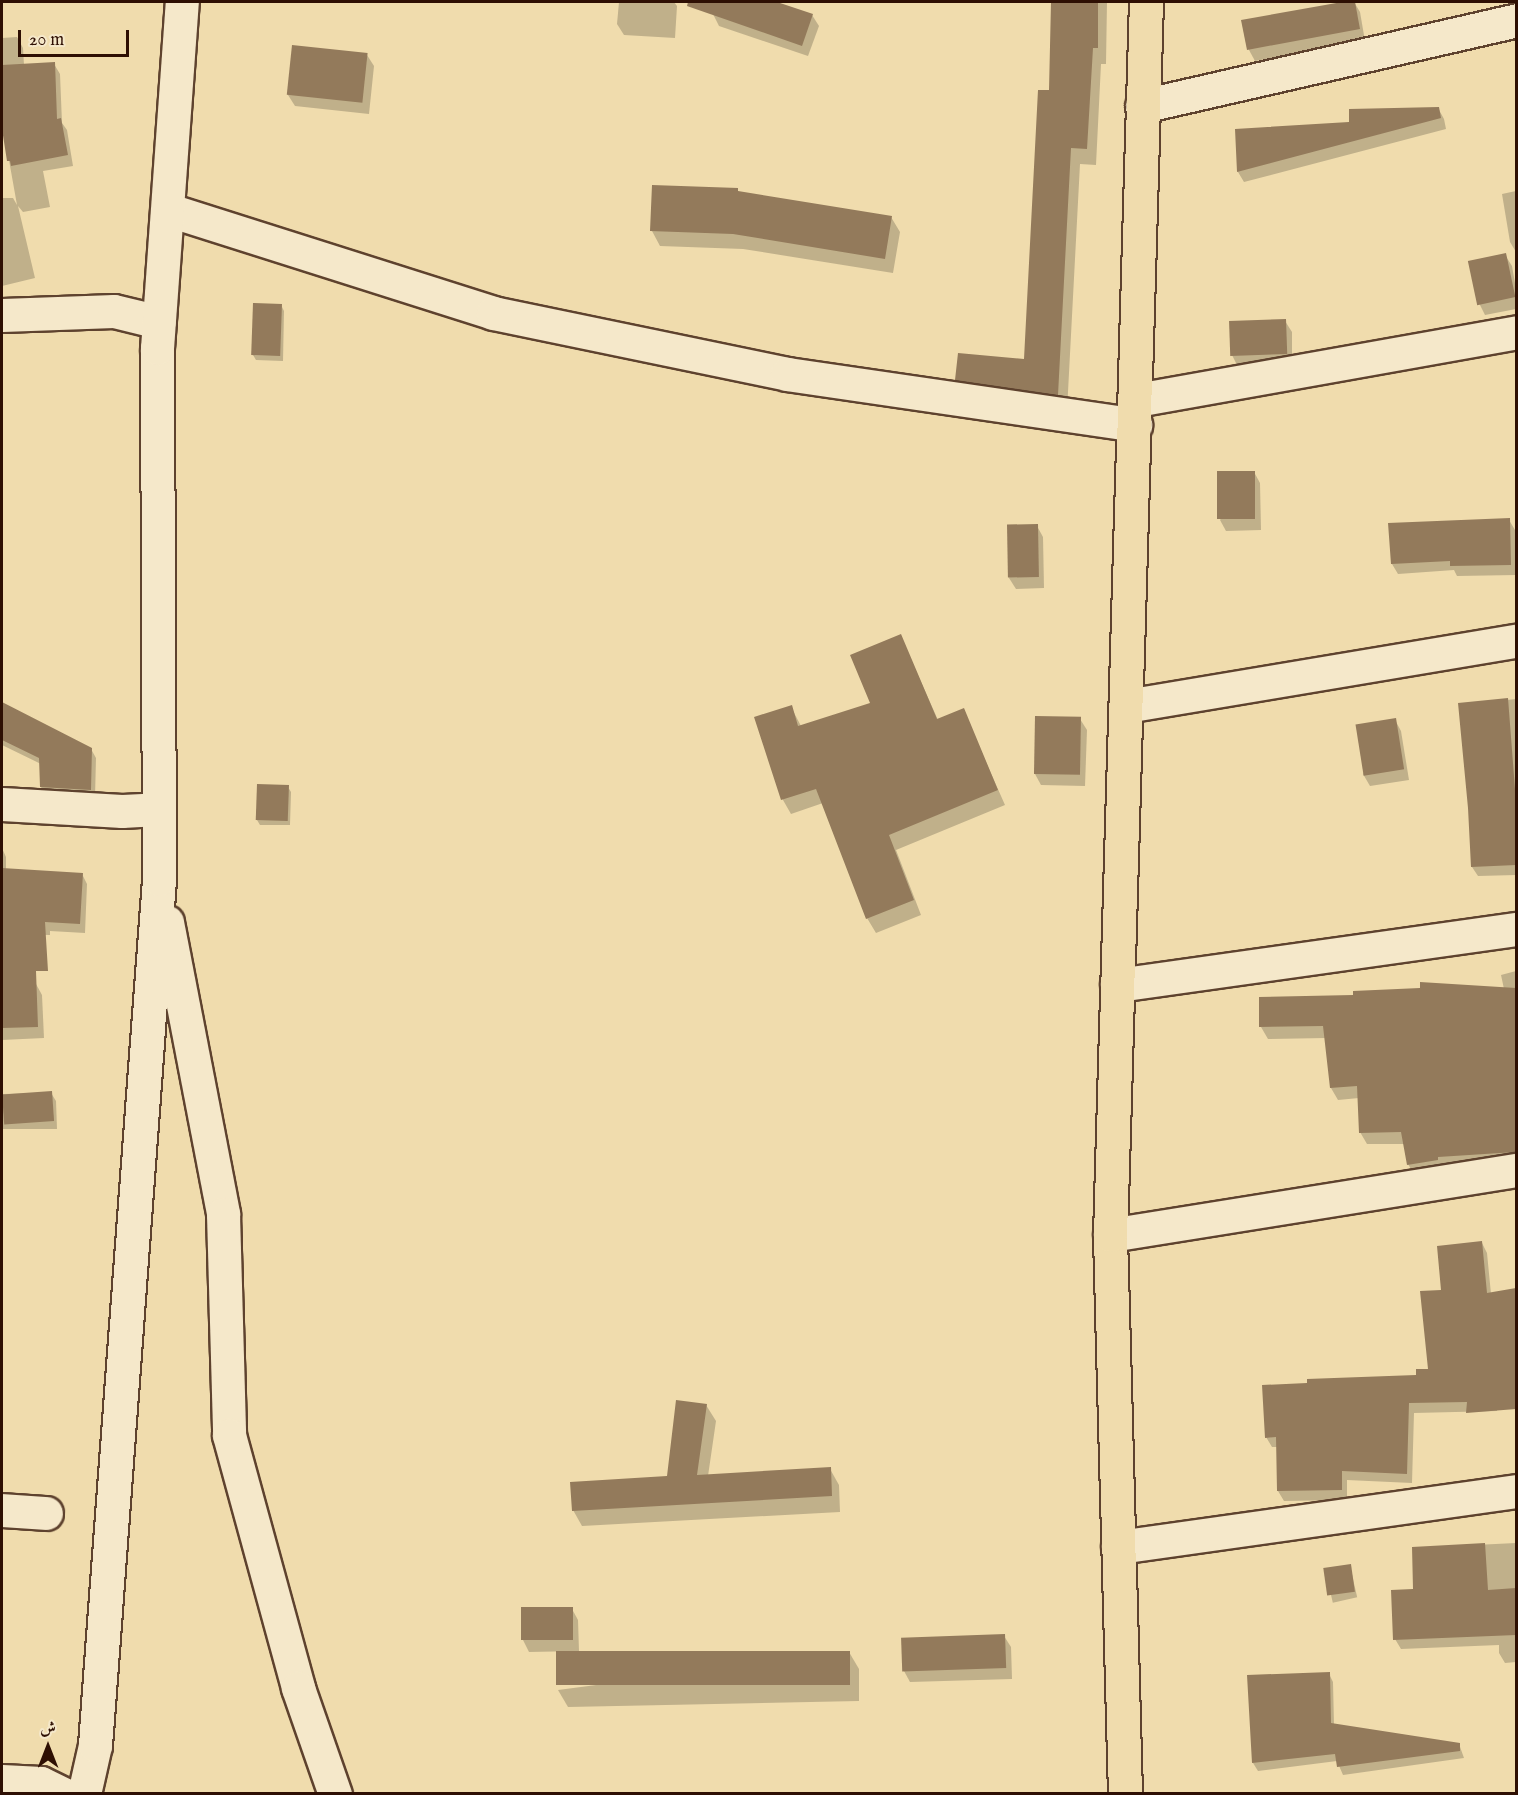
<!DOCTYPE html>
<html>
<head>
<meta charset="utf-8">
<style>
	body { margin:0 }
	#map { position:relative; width:1518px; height:1795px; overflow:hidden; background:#f0dcad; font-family:"IM FELL English",Amiri,serif }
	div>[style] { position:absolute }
	.shadow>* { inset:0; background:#0003; transform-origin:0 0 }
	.building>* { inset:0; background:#937a5b; transform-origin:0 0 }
	.roads { filter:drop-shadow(2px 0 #5e422e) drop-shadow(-2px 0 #5e422e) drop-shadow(0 2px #5e422e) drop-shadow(0 -2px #5e422e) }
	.minor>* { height:33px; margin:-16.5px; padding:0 16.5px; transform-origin:16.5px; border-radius:16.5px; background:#f5e8ca }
	.major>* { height:33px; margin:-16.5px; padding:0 16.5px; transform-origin:16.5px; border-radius:16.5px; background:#f0dcad }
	span { translate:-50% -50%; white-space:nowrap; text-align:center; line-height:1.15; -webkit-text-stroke:6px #f5e8ca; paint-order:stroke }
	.frame { position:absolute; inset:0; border:3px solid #2e0f03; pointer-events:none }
	.north { position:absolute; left:18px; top:1717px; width:60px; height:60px; -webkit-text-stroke:4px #f5e8ca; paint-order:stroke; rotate:0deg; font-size:16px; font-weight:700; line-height:24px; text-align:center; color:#2e0f03 }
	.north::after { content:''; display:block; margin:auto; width:21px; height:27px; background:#2e0f03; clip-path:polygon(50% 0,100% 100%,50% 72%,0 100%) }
	.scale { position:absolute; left:18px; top:30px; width:111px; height:27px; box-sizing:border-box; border:3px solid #2e0f03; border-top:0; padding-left:8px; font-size:18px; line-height:21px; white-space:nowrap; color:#2e0f03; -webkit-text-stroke:4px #f5e8ca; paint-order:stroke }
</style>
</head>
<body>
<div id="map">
	<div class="shadow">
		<div style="clip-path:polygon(619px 2px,674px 2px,677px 6px,675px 38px,624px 35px,617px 24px)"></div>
		<div style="clip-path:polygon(717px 2px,773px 2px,812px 15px,819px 26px,808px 56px,719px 26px,713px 14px)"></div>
		<div style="clip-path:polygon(1052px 2px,1107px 2px,1106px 64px,1101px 64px,1096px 165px,1080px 164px,1067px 411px,966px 396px,957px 379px,1025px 361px,1050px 92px)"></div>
		<div style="clip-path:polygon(1354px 2px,1360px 12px,1365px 41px,1255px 61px,1249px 50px,1243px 21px)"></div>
		<div style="clip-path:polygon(17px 37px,23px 48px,24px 65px,54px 64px,60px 74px,62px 123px,67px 130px,73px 166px,43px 171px,50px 207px,23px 212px,18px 206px,35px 278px,2px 286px,2px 198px,13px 198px,17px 205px,2px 121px,2px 38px)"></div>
		<div style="clip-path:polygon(367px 55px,374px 66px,369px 114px,295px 106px,288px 95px)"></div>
		<div style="clip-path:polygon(1438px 108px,1444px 119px,1446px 129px,1244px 182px,1238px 172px,1236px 130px,1351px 123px)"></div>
		<div style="clip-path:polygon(737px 189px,739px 193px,891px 217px,900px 232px,893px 273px,743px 249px,660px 246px,652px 231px)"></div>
		<div style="clip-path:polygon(1516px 191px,1516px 252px,1510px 242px,1502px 194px)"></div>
		<div style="clip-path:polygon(1505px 255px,1512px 266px,1516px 289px,1516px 309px,1485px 315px,1479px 303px)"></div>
		<div style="clip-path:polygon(281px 305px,284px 311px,283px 361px,256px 360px,253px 355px)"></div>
		<div style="clip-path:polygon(1285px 321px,1292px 332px,1292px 365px,1238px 367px,1232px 355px)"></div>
		<div style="clip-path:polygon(1254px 472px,1260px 483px,1261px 530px,1226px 531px,1220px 520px)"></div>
		<div style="clip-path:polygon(1509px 520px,1515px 530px,1516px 575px,1457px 576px,1454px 570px,1398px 574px,1392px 564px,1389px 525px)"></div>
		<div style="clip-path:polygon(1037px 526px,1043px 537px,1044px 588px,1016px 589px,1009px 578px)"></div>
		<div style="clip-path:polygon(900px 635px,938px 720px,963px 710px,1005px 805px,896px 850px,921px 915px,876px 933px,867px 918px,823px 803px,791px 814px,783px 800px,756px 718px,791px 707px,801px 726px,872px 704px)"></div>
		<div style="clip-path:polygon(1516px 699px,1516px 875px,1478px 876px,1472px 867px,1470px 807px,1460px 705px)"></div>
		<div style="clip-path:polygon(9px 708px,91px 749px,96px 758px,95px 798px,46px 796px,41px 787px,41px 764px,2px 745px,2px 723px)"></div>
		<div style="clip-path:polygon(1080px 719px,1087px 730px,1085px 786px,1041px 785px,1035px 774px)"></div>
		<div style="clip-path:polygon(1395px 720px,1401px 731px,1409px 780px,1370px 786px,1363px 774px)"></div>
		<div style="clip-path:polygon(288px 787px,291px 792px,290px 825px,260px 825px,257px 820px)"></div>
		<div style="clip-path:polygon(2px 848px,6px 857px,6px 870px,82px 874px,87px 884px,85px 933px,50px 931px,50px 935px,2px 934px)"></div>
		<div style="clip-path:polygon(1516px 971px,1516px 1165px,1415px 1176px,1408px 1164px,1405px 1144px,1367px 1144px,1360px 1132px,1359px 1098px,1338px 1100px,1331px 1088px,1326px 1038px,1268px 1039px,1261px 1027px,1355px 997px,1504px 989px,1501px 975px)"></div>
		<div style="clip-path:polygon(2px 984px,36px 984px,42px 995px,44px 1038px,2px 1040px)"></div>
		<div style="clip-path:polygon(51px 1093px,56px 1101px,57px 1129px,2px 1129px,2px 1094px)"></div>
		<div style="clip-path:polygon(1482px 1243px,1487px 1253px,1491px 1294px,1516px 1290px,1516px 1384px,1499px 1387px,1497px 1411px,1414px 1413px,1412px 1483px,1347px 1480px,1347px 1500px,1284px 1501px,1278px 1491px,1277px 1447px,1272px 1447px,1266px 1437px,1430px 1370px,1443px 1291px)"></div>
		<div style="clip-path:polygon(706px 1405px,716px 1421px,708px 1476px,830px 1469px,839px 1485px,840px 1512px,582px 1526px,573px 1510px,669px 1478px)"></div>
		<div style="clip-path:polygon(1516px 1543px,1516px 1662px,1505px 1663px,1499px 1653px,1499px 1645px,1401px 1649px,1395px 1639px,1415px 1590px,1413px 1548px)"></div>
		<div style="left:1350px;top:1566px;width:32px;height:25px;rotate:77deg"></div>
		<div style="clip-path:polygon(572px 1609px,578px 1620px,579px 1651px,529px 1652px,523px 1640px)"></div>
		<div style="clip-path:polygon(1004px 1636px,1011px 1647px,1012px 1679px,910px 1682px,904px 1671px)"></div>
		<div style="clip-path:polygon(849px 1652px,859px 1669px,859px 1701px,568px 1707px,558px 1690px)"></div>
		<div style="clip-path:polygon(1329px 1674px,1333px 1682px,1334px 1725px,1459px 1744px,1464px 1758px,1343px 1775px,1337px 1761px,1258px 1771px,1253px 1763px,1248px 1677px)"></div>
	</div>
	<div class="building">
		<div style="clip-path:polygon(688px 2px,777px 2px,813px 14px,802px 46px,687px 6px)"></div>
		<div style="clip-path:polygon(1051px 2px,1098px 2px,1098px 48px,1093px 48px,1087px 149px,1071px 148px,1058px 395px,955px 380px,958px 353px,1024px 359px,1038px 90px,1049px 90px)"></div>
		<div style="clip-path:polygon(1342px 2px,1355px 2px,1360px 29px,1247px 50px,1241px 20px)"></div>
		<div style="left:292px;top:45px;width:76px;height:50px;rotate:6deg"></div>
		<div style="clip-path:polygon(55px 62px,57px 119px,61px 118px,68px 155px,11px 166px,10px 161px,7px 161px,2px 129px,2px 65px)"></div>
		<div style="clip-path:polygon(1439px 107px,1441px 118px,1237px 172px,1235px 129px,1349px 122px,1349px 109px)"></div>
		<div style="clip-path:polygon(652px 185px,738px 188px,738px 191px,892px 216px,885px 259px,733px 234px,650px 231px)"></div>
		<div style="left:1506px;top:253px;width:45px;height:39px;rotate:78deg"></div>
		<div style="left:253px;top:303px;width:29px;height:52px;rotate:2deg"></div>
		<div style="left:1286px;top:319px;width:35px;height:57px;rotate:88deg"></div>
		<div style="left:1255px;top:471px;width:48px;height:38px;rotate:90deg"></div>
		<div style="clip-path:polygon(1510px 518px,1511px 565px,1450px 566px,1450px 561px,1391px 564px,1388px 523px)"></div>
		<div style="left:1038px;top:524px;width:53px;height:31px;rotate:89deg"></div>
		<div style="clip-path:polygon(901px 634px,937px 719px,964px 708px,998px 790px,889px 835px,914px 900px,866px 919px,816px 789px,781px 800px,754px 717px,792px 705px,798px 726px,870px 703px,850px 655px)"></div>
		<div style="clip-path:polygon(1508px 698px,1516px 802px,1516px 865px,1471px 867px,1468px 808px,1458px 703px)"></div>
		<div style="clip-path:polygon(2px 702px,92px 748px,91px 790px,40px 787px,39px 758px,2px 740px)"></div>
		<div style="left:1035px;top:716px;width:46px;height:58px;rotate:1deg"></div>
		<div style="left:1396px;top:718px;width:52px;height:41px;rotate:81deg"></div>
		<div style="left:257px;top:784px;width:32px;height:36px;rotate:2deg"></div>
		<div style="clip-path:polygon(2px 868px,83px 873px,80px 924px,45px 922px,48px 971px,36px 971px,38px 1027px,2px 1028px)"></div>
		<div style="clip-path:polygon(1420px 982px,1516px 988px,1516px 1152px,1438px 1157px,1438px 1160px,1407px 1165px,1401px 1132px,1359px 1133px,1357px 1086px,1330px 1088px,1323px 1026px,1259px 1027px,1259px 997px,1353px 995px,1353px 991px,1420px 988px)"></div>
		<div style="left:52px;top:1091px;width:30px;height:50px;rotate:86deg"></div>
		<div style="clip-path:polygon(1482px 1241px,1487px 1293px,1516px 1288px,1516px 1409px,1466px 1413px,1467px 1402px,1409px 1403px,1407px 1474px,1342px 1471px,1342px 1490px,1277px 1491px,1276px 1437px,1265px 1438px,1262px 1385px,1307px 1383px,1307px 1379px,1416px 1375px,1416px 1369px,1428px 1369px,1420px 1291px,1441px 1290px,1437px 1246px)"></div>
		<div style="clip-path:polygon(676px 1400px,707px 1404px,697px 1475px,831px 1467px,832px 1496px,572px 1511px,570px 1482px,667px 1476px)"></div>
		<div style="clip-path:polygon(1485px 1543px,1488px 1590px,1516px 1588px,1516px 1635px,1393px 1640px,1391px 1590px,1413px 1589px,1412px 1547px)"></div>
		<div style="left:1351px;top:1564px;width:28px;height:28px;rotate:82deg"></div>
		<div style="left:573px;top:1607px;width:33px;height:52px;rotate:90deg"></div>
		<div style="left:1005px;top:1634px;width:34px;height:104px;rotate:88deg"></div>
		<div style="left:850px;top:1651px;width:34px;height:294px;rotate:90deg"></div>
		<div style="clip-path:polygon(1330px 1672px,1331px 1723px,1460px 1743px,1460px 1751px,1337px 1767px,1335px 1754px,1252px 1763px,1247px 1675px)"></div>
	</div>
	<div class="roads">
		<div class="minor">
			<div style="left:1142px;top:106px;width:384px;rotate:-12.9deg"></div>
			<div style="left:169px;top:210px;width:340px;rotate:17.6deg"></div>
			<div style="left:493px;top:313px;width:300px;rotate:11.7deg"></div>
			<div style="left:787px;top:374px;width:352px;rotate:8.3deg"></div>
			<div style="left:2px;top:315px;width:112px;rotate:-2deg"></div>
			<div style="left:114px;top:311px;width:46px;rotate:13.7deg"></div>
			<div style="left:1136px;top:400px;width:386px;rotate:-10.1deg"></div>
			<div style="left:1126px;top:706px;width:395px;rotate:-9.5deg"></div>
			<div style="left:2px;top:804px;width:120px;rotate:3.3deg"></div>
			<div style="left:122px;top:811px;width:36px;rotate:-3deg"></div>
			<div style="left:167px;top:922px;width:297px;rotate:79.1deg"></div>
			<div style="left:223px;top:1214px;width:221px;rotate:88.4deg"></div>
			<div style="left:229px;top:1435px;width:262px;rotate:74.7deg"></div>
			<div style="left:298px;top:1688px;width:112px;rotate:70.8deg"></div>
			<div style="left:1117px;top:985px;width:403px;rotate:-8deg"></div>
			<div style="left:1110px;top:1235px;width:411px;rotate:-9.1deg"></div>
			<div style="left:2px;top:1510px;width:44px;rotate:3.9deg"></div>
			<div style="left:1118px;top:1547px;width:402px;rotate:-8deg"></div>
			<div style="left:2px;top:1781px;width:39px;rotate:3deg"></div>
			<div style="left:41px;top:1783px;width:25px;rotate:26deg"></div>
			<div style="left:84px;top:1794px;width:50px;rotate:-77.3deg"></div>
			<div style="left:95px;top:1745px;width:868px;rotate:-85.77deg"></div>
			<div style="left:159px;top:879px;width:531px;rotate:-90.22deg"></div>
			<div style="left:157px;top:348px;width:347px;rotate:-85.9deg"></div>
		</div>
		<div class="major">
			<div style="left:1125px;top:1794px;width:559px;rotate:-91.54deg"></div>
			<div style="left:1110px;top:1235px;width:1234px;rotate:-88.33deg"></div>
		</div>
	</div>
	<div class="frame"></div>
	<div class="north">ش</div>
	<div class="scale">20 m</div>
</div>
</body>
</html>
